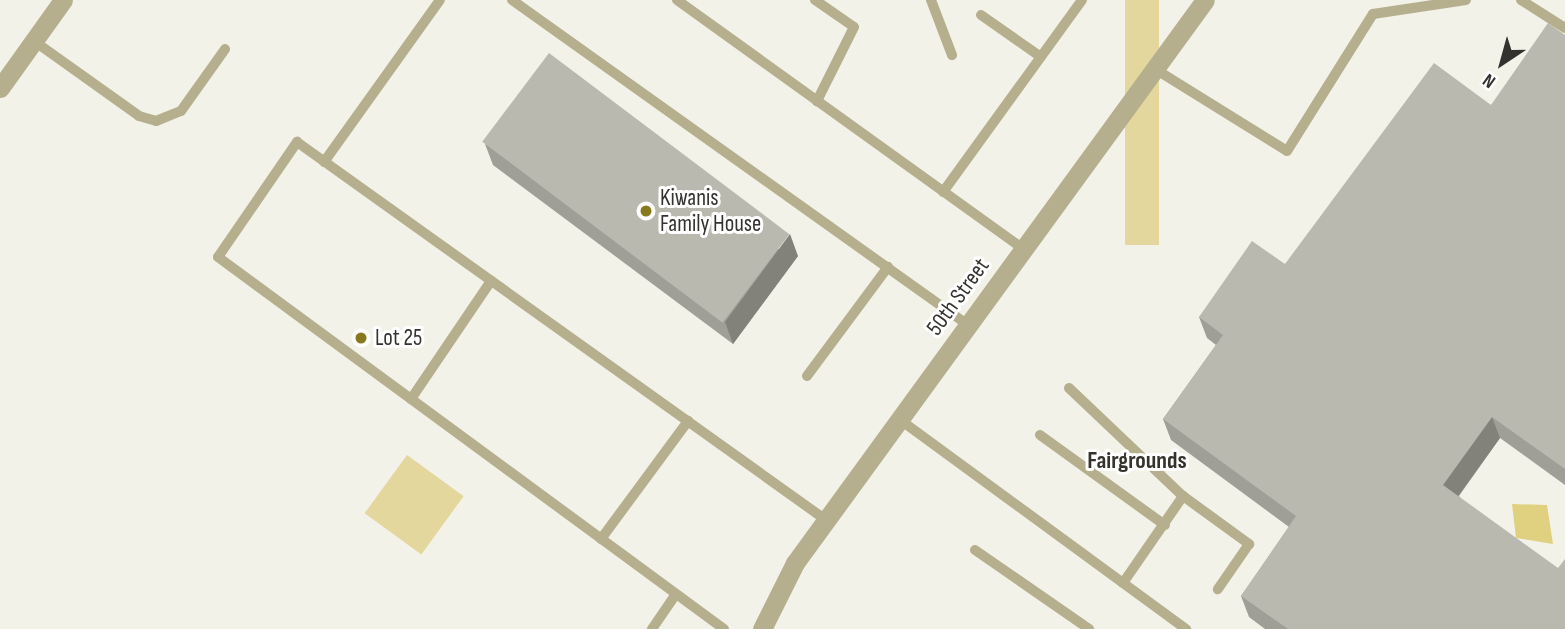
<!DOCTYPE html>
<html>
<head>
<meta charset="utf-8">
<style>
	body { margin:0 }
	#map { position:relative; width:1565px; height:629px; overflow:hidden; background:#f3f2e9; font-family:"Sofia Sans Condensed",sans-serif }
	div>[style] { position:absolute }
	.green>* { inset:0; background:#e3d79d; transform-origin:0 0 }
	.water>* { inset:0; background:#e0d180 }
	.service>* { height:10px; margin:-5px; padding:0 5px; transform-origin:5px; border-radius:5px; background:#b6af8e }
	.minor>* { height:19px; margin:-9.5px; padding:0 9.5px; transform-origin:9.5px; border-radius:9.5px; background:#b6af8e }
	.tertiary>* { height:19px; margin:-9.5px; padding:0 9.5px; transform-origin:9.5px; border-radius:9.5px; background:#b6af8e }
	.wall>* { inset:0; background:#a09f97 }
	.shaded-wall>* { inset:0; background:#82827b }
	.building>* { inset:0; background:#bab9b0; transform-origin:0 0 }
	.dots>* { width:19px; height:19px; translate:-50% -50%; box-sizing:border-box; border:4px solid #fff; border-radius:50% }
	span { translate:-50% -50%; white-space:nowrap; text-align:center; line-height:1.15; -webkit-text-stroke:6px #fff; paint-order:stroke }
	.poi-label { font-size:23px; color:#33322f }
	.left { translate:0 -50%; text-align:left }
	.street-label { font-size:23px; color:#33322f }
	.neighbourhood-label { font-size:24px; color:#34332c; font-weight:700 }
	.north { position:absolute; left:1467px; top:28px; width:70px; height:70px; -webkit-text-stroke:5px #fff; paint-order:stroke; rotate:216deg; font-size:19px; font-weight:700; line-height:28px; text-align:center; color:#33322f }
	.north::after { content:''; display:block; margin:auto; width:24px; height:32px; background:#33322f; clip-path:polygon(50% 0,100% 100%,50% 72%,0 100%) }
</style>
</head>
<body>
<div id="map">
	<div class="green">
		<div style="left:1125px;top:0;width:34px;height:245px"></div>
		<div style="left:407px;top:455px;width:70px;height:72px;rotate:36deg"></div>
	</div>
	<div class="water">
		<div style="clip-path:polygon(1512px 504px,1547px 505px,1553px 544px,1516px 538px)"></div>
	</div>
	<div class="service">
		<div style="left:512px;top:0;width:560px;rotate:35.48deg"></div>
		<div style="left:677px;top:0;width:426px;rotate:35.7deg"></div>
		<div style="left:815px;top:0;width:47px;rotate:34.7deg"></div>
		<div style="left:854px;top:27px;width:83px;rotate:116.6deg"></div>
		<div style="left:931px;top:0;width:59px;rotate:69.1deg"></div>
		<div style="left:1521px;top:0;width:52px;rotate:32.5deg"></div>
		<div style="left:981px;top:15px;width:73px;rotate:35deg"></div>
		<div style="left:34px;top:41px;width:129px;rotate:35.5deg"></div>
		<div style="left:139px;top:116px;width:18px;rotate:16deg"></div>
		<div style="left:156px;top:121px;width:27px;rotate:-22deg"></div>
		<div style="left:181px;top:111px;width:76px;rotate:-54.6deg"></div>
		<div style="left:1155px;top:69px;width:155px;rotate:31.8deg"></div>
		<div style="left:1287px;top:151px;width:162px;rotate:-57.9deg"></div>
		<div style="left:1373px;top:14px;width:94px;rotate:-8.6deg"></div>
		<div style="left:324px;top:162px;width:199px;rotate:-54.4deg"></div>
		<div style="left:943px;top:192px;width:237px;rotate:-54.1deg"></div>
		<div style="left:807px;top:376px;width:136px;rotate:-53.4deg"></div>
		<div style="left:1069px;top:388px;width:157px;rotate:43.5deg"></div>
		<div style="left:1183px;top:496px;width:82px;rotate:36deg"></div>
		<div style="left:1249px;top:544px;width:55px;rotate:124.6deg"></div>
		<div style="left:411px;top:399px;width:143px;rotate:-55.9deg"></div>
		<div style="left:899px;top:419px;width:356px;rotate:36.2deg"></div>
		<div style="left:1040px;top:435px;width:154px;rotate:35.8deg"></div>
		<div style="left:601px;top:539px;width:147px;rotate:-53.6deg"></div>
		<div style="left:975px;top:550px;width:139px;rotate:34.7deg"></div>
		<div style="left:1123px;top:583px;width:106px;rotate:-55.4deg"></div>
		<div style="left:652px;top:629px;width:42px;rotate:-55.6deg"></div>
		<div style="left:724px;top:629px;width:628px;rotate:-143.68deg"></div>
		<div style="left:218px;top:257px;width:140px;rotate:-55.5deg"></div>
		<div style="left:297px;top:142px;width:650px;rotate:35.55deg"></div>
	</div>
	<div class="minor">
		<div style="left:0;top:88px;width:108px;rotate:-54.4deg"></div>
	</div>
	<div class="tertiary">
		<div style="left:762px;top:629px;width:74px;rotate:-63.4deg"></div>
		<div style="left:795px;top:563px;width:696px;rotate:-53.94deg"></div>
	</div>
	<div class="wall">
		<div style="clip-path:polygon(1565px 35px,1565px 485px,1500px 438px,1459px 496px,1565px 629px,1265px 629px,1249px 617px,1241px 596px,1289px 527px,1171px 440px,1163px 419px,1216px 345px,1207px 338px,1199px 317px,1285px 264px,1491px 105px)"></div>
		<div style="clip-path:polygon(485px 144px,798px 256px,733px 344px,493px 165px)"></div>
	</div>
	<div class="shaded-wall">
		<div style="clip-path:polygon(790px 234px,798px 256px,733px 344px,725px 322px)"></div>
		<div style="clip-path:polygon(1492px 417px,1500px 438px,1451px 506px,1443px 485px)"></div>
	</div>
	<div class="building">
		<div style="clip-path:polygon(1548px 23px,1565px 35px,1565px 469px,1492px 417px,1443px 485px,1558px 568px,1565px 559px,1565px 629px,1288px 629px,1241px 596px,1296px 516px,1163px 419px,1223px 335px,1199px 317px,1252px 241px,1285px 264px,1434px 63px,1491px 105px)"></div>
		<div style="left:549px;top:53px;width:301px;height:111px;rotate:37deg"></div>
	</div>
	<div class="dots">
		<div style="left:646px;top:211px;background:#89791d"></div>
		<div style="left:361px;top:338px;background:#89791d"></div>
	</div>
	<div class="poi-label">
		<span class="left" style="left:660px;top:211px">Kiwanis<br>Family House</span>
		<span class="left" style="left:375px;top:338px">Lot 25</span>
	</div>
	<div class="street-label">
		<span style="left:958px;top:297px;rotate:-54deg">50th Street</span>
	</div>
	<div class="neighbourhood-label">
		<span style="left:1137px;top:461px">Fairgrounds</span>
	</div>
	<div class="north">N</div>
</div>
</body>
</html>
